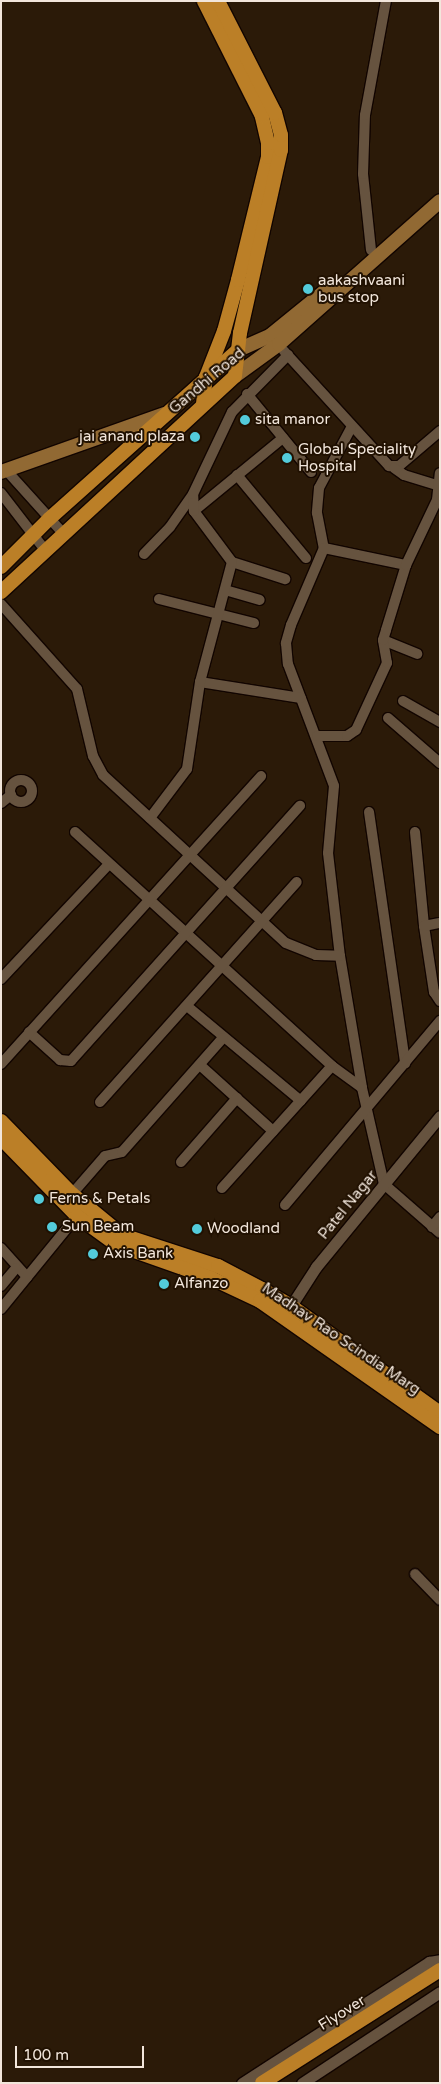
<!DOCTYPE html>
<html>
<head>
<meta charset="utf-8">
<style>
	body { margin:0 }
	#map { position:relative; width:441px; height:2084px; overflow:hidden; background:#2b1a08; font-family:"Varela Round",sans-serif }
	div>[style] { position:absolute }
	.roads { filter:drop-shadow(1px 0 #120500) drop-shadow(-1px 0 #120500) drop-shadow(0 1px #120500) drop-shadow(0 -1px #120500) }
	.minor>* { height:10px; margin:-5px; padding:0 5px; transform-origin:5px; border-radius:5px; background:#66533f }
	.minor>.ring { margin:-5px; padding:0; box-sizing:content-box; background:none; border:10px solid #66533f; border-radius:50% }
	.tertiary>* { height:11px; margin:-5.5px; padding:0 5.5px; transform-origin:5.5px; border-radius:5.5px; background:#66533f }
	.secondary>* { height:14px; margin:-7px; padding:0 7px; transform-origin:7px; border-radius:7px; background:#916933 }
	.primary>* { height:14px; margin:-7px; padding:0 7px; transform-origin:7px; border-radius:7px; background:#bb7f27 }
	.dots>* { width:14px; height:14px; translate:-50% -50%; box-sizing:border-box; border:2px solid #211101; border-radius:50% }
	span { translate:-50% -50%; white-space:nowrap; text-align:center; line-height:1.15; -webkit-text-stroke:4px #211101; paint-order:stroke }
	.poi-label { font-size:15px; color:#f2e6db }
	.left { translate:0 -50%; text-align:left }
	.right { translate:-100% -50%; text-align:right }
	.street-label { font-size:15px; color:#f2e6db }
	.frame { position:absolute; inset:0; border:2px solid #f2e6db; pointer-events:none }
	.scale { position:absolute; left:15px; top:2046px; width:129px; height:22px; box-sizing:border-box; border:2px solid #f2e6db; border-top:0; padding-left:6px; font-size:15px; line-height:18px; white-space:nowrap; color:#f2e6db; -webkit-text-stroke:4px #211101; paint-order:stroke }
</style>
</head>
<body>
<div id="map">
	<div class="roads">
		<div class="minor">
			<div style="left:371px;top:250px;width:76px;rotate:-96deg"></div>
			<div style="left:363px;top:174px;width:59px;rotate:-88.1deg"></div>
			<div style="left:365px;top:115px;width:116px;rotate:-79.6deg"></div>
			<div style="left:284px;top:351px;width:156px;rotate:47.6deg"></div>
			<div style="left:389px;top:466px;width:10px"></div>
			<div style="left:399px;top:466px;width:54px;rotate:-40.5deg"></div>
			<div style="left:247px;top:394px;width:101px;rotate:50.6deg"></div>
			<div style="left:351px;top:428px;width:68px;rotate:118.1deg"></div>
			<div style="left:319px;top:488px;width:25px;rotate:95deg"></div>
			<div style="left:317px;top:513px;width:36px;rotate:79deg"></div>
			<div style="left:324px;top:548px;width:84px;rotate:113.2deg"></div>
			<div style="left:291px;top:625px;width:19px;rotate:106deg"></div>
			<div style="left:286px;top:643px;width:21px;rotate:85deg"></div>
			<div style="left:288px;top:664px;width:130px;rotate:69.3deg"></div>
			<div style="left:334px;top:786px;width:67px;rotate:95.1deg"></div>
			<div style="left:328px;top:853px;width:104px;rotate:83.4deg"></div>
			<div style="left:340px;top:956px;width:134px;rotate:80.5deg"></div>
			<div style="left:362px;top:1088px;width:98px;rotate:77.1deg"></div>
			<div style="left:384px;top:1184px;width:74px;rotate:41.2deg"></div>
			<div style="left:394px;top:468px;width:12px;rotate:35deg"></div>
			<div style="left:404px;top:475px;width:34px;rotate:17deg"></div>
			<div style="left:6px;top:470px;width:85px;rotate:47.9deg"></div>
			<div style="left:237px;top:475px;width:108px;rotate:50.3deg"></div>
			<div style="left:1px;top:493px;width:72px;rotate:52.3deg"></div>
			<div style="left:194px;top:511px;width:115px;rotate:-39.4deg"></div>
			<div style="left:324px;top:548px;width:84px;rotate:11.7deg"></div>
			<div style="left:144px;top:554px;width:37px;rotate:-46deg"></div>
			<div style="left:170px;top:527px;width:39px;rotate:-55deg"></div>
			<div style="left:232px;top:562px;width:56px;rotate:17.8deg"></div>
			<div style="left:225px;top:590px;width:36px;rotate:16deg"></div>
			<div style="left:159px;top:599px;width:98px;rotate:14.2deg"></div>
			<div style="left:1px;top:604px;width:114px;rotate:48.2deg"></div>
			<div style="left:77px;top:689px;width:69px;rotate:76.6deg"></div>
			<div style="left:93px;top:756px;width:21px;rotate:62deg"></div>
			<div style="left:103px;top:775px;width:248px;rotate:42.6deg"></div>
			<div style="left:286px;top:943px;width:32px;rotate:22deg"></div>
			<div style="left:316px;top:955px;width:24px;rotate:2deg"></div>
			<div style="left:383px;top:640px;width:37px;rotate:22deg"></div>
			<div style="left:200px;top:682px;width:102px;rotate:9deg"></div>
			<div style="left:403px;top:701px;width:43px;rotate:29.6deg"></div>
			<div style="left:388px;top:718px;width:69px;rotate:40.9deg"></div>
			<div style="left:317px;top:736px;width:30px"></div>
			<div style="left:347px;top:736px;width:11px;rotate:-34deg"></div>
			<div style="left:356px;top:730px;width:74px;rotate:-65.2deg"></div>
			<div style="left:387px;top:663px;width:23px;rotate:-100deg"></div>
			<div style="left:383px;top:640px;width:10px;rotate:-73deg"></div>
			<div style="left:386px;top:630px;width:68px;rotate:-72.9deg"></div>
			<div style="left:406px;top:565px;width:72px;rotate:-64.5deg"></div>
			<div style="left:437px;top:500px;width:27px;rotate:-84deg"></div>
			<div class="ring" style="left:10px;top:780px;width:12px;height:12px"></div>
			<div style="left:1px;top:803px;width:13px;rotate:-39deg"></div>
			<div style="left:369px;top:812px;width:254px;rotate:81.8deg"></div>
			<div style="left:150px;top:818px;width:61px;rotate:-52.9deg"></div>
			<div style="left:187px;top:769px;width:88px;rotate:-81.5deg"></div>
			<div style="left:200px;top:682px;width:124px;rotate:-75.1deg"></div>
			<div style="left:232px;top:562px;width:64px;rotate:-126.7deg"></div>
			<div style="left:194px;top:511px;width:17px;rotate:-93deg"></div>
			<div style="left:193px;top:494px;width:91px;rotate:-64.6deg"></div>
			<div style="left:232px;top:412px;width:80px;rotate:-45.5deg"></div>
			<div style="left:75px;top:832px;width:348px;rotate:42.3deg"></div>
			<div style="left:332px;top:1066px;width:37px;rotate:36deg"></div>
			<div style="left:415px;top:832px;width:94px;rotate:84.5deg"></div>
			<div style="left:424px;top:926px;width:67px;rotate:81.4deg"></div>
			<div style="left:434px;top:992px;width:11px;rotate:56deg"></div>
			<div style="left:424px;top:926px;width:16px;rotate:-11deg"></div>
			<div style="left:1px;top:979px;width:158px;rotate:-46.8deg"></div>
			<div style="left:187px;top:1006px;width:148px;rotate:39.8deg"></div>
			<div style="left:29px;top:1032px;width:42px;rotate:42.1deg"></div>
			<div style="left:60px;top:1060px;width:11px;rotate:5deg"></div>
			<div style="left:71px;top:1061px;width:343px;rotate:-48.1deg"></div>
			<div style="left:1px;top:1064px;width:388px;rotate:-47.9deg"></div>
			<div style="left:201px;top:1066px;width:97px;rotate:42.1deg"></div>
			<div style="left:100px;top:1102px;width:295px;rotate:-48.2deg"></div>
			<div style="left:181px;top:1162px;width:85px;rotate:-48.8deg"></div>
			<div style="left:222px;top:1188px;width:164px;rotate:-48deg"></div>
			<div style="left:72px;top:1194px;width:50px;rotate:-49deg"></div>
			<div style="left:105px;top:1156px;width:17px;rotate:-13deg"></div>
			<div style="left:122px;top:1152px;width:152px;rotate:-48.5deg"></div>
			<div style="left:285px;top:1205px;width:241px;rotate:-49.9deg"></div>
			<div style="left:432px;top:1227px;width:13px;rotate:-51deg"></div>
			<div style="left:1px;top:1248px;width:39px;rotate:48deg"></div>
			<div style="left:1px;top:1286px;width:23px;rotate:-50deg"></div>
			<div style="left:1px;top:1309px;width:127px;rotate:-50.8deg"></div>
			<div style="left:415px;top:1574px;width:36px;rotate:46deg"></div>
		</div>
		<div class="tertiary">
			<div style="left:287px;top:1312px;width:54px;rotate:-57.2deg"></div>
			<div style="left:316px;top:1267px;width:195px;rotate:-50.6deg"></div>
			<div style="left:242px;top:2083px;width:223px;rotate:-32.9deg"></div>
			<div style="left:429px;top:1962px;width:11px;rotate:-10deg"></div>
			<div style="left:302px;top:2083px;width:165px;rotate:-33.4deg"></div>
		</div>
		<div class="secondary">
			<div style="left:238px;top:350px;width:36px;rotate:-24deg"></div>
			<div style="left:271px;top:335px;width:77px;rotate:-39.2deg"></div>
			<div style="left:235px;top:376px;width:54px;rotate:-36deg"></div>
			<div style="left:279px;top:344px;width:215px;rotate:-41.6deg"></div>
			<div style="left:1px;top:472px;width:174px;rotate:-19.5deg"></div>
		</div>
		<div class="primary">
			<div style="left:203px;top:404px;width:27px;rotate:-84deg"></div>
			<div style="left:206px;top:377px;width:49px;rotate:-68.6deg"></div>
			<div style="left:224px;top:331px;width:53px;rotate:-74.6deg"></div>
			<div style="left:238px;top:280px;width:127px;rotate:-76.3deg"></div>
			<div style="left:268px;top:157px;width:14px;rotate:-90deg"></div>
			<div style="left:268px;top:143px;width:28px;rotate:-103deg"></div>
			<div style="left:262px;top:116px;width:129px;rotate:-116.8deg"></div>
			<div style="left:1px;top:567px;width:68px;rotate:-45deg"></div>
			<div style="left:49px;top:519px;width:254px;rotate:-41.8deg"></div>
			<div style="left:1px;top:592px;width:318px;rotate:-42.7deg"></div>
			<div style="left:235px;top:376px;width:43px;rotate:-83.4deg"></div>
			<div style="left:240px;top:333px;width:188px;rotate:-77.4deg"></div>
			<div style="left:281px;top:150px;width:15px;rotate:-90deg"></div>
			<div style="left:281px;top:135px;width:23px;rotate:-105deg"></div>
			<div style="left:275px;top:113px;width:126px;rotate:-117deg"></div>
			<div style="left:1px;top:1121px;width:102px;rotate:45.8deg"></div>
			<div style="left:72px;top:1194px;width:65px;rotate:39.4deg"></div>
			<div style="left:122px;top:1235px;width:101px;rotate:17.9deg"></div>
			<div style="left:218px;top:1266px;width:50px;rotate:27.6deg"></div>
			<div style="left:262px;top:1289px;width:34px;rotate:30deg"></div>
			<div style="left:291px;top:1306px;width:183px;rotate:35.7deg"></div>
			<div style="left:1px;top:1138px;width:109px;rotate:45.7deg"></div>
			<div style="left:77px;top:1216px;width:49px;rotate:35.9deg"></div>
			<div style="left:117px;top:1245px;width:100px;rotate:19.3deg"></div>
			<div style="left:211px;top:1278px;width:54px;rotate:25.1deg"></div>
			<div style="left:260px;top:1301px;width:220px;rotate:35deg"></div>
			<div style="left:262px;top:2083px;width:211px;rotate:-32.4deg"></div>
		</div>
	</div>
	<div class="dots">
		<div style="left:308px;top:289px;background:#53cbda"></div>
		<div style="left:245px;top:420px;background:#53cbda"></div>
		<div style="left:195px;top:437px;background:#53cbda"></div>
		<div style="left:287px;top:458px;background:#53cbda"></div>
		<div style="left:39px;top:1199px;background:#53cbda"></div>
		<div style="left:52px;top:1227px;background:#53cbda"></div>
		<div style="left:197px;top:1229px;background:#53cbda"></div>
		<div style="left:93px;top:1254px;background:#53cbda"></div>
		<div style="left:164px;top:1284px;background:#53cbda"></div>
	</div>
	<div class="poi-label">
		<span class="left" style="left:318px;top:289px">aakashvaani<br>bus stop</span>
		<span class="left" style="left:255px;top:420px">sita manor</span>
		<span class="right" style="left:185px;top:437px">jai anand plaza</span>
		<span class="left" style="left:298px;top:458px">Global Speciality<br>Hospital</span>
		<span class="left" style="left:49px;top:1199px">Ferns &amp; Petals</span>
		<span class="left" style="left:62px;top:1227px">Sun Beam</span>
		<span class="left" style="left:207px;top:1229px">Woodland</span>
		<span class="left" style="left:103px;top:1254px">Axis Bank</span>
		<span class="left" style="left:174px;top:1284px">Alfanzo</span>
	</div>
	<div class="street-label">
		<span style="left:207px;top:381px;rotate:-40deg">Gandhi Road</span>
		<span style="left:348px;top:1205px;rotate:-51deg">Patel Nagar</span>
		<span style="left:341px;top:1339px;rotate:34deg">Madhav Rao Scindia Marg</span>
		<span style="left:342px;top:2013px;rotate:-32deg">Flyover</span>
	</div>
	<div class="frame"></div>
	<div class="scale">100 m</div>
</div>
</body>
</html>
